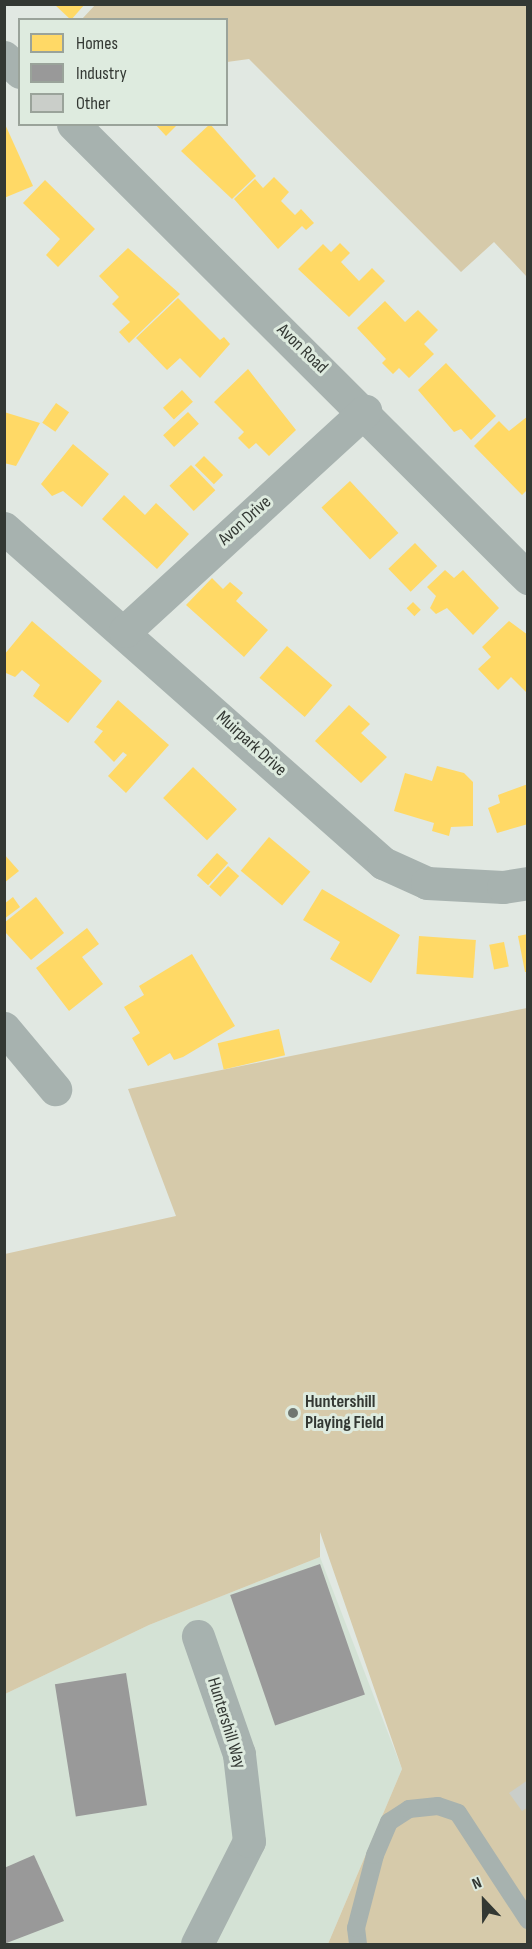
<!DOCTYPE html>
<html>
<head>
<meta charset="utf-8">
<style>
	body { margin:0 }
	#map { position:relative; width:532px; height:1949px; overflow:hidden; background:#e1e8e2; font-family:"Sofia Sans Condensed",sans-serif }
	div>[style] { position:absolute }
	.built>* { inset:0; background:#d4e2d5 }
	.green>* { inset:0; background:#d6caaa }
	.homes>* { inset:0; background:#ffd966; transform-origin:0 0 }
	.industry>* { inset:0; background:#999; transform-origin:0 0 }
	.building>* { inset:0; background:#cacec9 }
	.service>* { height:18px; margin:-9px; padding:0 9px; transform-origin:9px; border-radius:9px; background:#a7b2af }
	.minor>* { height:33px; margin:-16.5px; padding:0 16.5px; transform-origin:16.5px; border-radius:16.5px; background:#a7b2af }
	.dots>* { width:16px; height:16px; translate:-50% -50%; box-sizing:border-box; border:3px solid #deebdf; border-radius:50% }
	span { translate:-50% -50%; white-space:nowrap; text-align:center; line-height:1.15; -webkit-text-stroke:6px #deebdf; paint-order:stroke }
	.street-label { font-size:18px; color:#333833 }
	.poi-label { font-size:18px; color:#333833; font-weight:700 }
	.left { translate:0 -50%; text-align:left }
	.frame { position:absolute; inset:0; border:6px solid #333833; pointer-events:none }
	.legend { position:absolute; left:18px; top:18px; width:210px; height:108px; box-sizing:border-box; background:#deebdf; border:2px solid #9aa39a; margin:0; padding:8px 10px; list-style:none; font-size:18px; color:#333833 }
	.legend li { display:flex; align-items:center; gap:12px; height:30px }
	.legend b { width:30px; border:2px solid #9aa39a }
	.north { position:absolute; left:454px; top:1871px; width:60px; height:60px; -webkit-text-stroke:4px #deebdf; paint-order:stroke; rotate:338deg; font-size:16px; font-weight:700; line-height:24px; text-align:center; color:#333833 }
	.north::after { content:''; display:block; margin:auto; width:21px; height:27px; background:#333833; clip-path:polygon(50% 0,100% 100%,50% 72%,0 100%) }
</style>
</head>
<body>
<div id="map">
	<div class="built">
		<div style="clip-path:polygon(320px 1557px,402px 1769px,328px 1944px,5px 1944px,5px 1694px,149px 1625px)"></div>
	</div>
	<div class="green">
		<div style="clip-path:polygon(96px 4px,527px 5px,527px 277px,494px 242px,461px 272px,249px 59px,227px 62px,226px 20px,82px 19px)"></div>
		<div style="clip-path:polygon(527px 1008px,527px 1944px,328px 1944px,402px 1769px,320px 1532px,320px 1557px,149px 1625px,5px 1694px,5px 1254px,176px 1216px,128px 1089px)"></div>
	</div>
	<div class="homes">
		<div style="clip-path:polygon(54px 4px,85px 4px,71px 20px)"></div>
		<div style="clip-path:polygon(4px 122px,33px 186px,4px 198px)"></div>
		<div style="clip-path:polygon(155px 124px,178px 124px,166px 136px)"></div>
		<div style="clip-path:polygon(210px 124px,256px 176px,232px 199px,181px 151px)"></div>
		<div style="clip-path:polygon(274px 177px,289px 192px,281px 201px,295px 215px,301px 209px,314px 223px,306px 230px,302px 226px,278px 249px,234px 199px,255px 179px,263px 188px)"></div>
		<div style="clip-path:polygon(45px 180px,95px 229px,58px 267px,46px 255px,60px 239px,23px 203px)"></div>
		<div style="clip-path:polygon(340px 243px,350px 253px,341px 262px,359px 281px,372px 268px,385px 281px,349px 317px,298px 269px,323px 244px,331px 252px)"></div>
		<div style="clip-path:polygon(128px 248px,180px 294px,129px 343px,119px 332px,130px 322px,112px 304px,119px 297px,99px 276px)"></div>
		<div style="clip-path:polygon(178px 298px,220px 340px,224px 337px,230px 344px,200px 378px,180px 358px,167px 370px,136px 338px)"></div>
		<div style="clip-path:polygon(385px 301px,405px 322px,418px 310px,438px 330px,424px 344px,434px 354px,409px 378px,399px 368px,393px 374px,382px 363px,386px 359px,357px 328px)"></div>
		<div style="clip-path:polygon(446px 363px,496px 416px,471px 440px,461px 429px,454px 432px,418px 390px)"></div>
		<div style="clip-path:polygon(248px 369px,296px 430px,269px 456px,256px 443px,249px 449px,238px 438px,244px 432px,214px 402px)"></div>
		<div style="left:182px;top:390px;width:16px;height:26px;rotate:47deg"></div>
		<div style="left:56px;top:403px;width:16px;height:24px;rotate:35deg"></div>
		<div style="clip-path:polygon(4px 412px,40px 423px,16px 466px,4px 463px)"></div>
		<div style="left:188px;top:412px;width:16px;height:34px;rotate:47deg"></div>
		<div style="clip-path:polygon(528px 416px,528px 489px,522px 495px,474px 446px,499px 421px,509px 431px)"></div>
		<div style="clip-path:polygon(73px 444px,109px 474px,82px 507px,63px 491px,52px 496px,41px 484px)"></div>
		<div style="left:204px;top:456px;width:27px;height:13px;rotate:45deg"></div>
		<div style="left:191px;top:465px;width:35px;height:30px;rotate:46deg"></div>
		<div style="left:350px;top:481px;width:71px;height:39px;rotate:47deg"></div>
		<div style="clip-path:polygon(124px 495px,145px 515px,156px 503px,189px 534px,157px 569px,102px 519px)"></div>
		<div style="left:415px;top:543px;width:32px;height:37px;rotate:46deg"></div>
		<div style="clip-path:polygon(445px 570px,454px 578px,463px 570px,499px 608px,473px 635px,447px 608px,436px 614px,430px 608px,436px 596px,427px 587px)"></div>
		<div style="clip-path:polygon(212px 578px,223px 589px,230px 582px,243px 593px,236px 601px,268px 630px,244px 657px,186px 605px)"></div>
		<div style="left:413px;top:602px;width:11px;height:9px;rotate:45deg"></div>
		<div style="clip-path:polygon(32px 621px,102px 681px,68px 723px,33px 696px,40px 685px,22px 670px,15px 677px,6px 673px,4px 655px)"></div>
		<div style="clip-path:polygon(509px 621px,528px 635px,528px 694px,511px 677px,498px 690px,478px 669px,491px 657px,482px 647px)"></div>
		<div style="left:287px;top:646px;width:60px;height:42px;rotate:41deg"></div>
		<div style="clip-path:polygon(118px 700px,169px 745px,126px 793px,108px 776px,127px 755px,123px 752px,114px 762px,94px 742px,103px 731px,96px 727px)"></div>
		<div style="clip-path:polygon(349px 705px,370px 724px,361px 733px,387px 757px,361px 783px,315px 741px)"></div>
		<div style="clip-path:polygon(437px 766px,464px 773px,473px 782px,473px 826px,451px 827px,449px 836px,432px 831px,434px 823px,394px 811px,405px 773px,432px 781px)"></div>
		<div style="left:193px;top:767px;width:61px;height:43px;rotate:44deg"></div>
		<div style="clip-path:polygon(528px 784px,528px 824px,497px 833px,488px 808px,500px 803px,498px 795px)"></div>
		<div style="left:269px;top:837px;width:54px;height:44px;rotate:40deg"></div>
		<div style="left:217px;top:853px;width:15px;height:30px;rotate:42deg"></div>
		<div style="clip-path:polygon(4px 854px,19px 871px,4px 883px)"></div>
		<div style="left:228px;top:866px;width:15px;height:28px;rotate:42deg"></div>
		<div style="clip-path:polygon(322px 889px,400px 935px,371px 983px,330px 959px,340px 942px,303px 920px)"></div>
		<div style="clip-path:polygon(13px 897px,20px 907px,4px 919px,4px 904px)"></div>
		<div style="clip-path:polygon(36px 897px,64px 933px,31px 960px,5px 932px,4px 923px)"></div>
		<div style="clip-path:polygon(87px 928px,99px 944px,82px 957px,103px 984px,69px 1011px,36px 968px)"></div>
		<div style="clip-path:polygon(528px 934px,528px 972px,525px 972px,518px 936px)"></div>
		<div style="left:419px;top:936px;width:57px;height:38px;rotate:4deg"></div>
		<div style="left:504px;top:942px;width:25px;height:15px;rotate:79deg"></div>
		<div style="clip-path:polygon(192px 954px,235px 1026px,183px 1057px,174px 1060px,170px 1053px,148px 1066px,132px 1038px,140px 1033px,124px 1007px,144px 995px,139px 986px)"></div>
		<div style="left:279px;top:1029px;width:27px;height:63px;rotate:77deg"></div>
	</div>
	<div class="industry">
		<div style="left:320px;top:1564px;width:138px;height:95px;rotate:71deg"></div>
		<div style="left:126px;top:1673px;width:134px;height:72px;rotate:81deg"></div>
		<div style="clip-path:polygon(34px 1855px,64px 1921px,4px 1944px,4px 1868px)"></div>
	</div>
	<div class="building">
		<div style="clip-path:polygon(528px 1780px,528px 1807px,522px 1811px,509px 1793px)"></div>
	</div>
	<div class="service">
		<div style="left:358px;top:1944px;width:16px;rotate:-97deg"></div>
		<div style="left:356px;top:1928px;width:75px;rotate:-75.4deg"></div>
		<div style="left:375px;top:1855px;width:36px;rotate:-67deg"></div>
		<div style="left:389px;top:1822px;width:24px;rotate:-33deg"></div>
		<div style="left:409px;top:1809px;width:29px;rotate:-6deg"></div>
		<div style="left:438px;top:1806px;width:21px;rotate:19deg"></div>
		<div style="left:458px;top:1813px;width:128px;rotate:56.8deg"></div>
	</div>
	<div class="minor">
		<div style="left:4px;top:57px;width:22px;rotate:43deg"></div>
		<div style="left:73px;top:124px;width:643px;rotate:44.94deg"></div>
		<div style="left:4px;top:528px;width:506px;rotate:41.47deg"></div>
		<div style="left:383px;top:863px;width:48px;rotate:24.4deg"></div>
		<div style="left:427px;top:883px;width:76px;rotate:3deg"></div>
		<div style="left:503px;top:887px;width:25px;rotate:-9deg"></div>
		<div style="left:125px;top:631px;width:326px;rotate:-42.5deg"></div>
		<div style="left:4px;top:1028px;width:80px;rotate:50.1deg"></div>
		<div style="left:197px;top:1944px;width:115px;rotate:-63.2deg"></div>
		<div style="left:249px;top:1841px;width:88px;rotate:-96.6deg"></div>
		<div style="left:239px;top:1754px;width:125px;rotate:-109.2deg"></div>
	</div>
	<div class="dots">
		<div style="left:293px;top:1413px;background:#707670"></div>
	</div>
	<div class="street-label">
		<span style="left:302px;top:349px;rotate:44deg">Avon Road</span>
		<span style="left:245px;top:521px;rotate:-42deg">Avon Drive</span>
		<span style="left:251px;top:744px;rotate:42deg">Muirpark Drive</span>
		<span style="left:226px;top:1723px;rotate:73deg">Huntershill Way</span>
	</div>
	<div class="poi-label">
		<span class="left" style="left:305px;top:1413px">Huntershill<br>Playing Field</span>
	</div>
	<div class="frame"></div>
	<ul class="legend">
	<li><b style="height:16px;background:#ffd966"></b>Homes</li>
	<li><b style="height:16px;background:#999"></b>Industry</li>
	<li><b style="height:16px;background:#cacec9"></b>Other</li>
	</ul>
	<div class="north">N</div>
</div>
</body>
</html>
